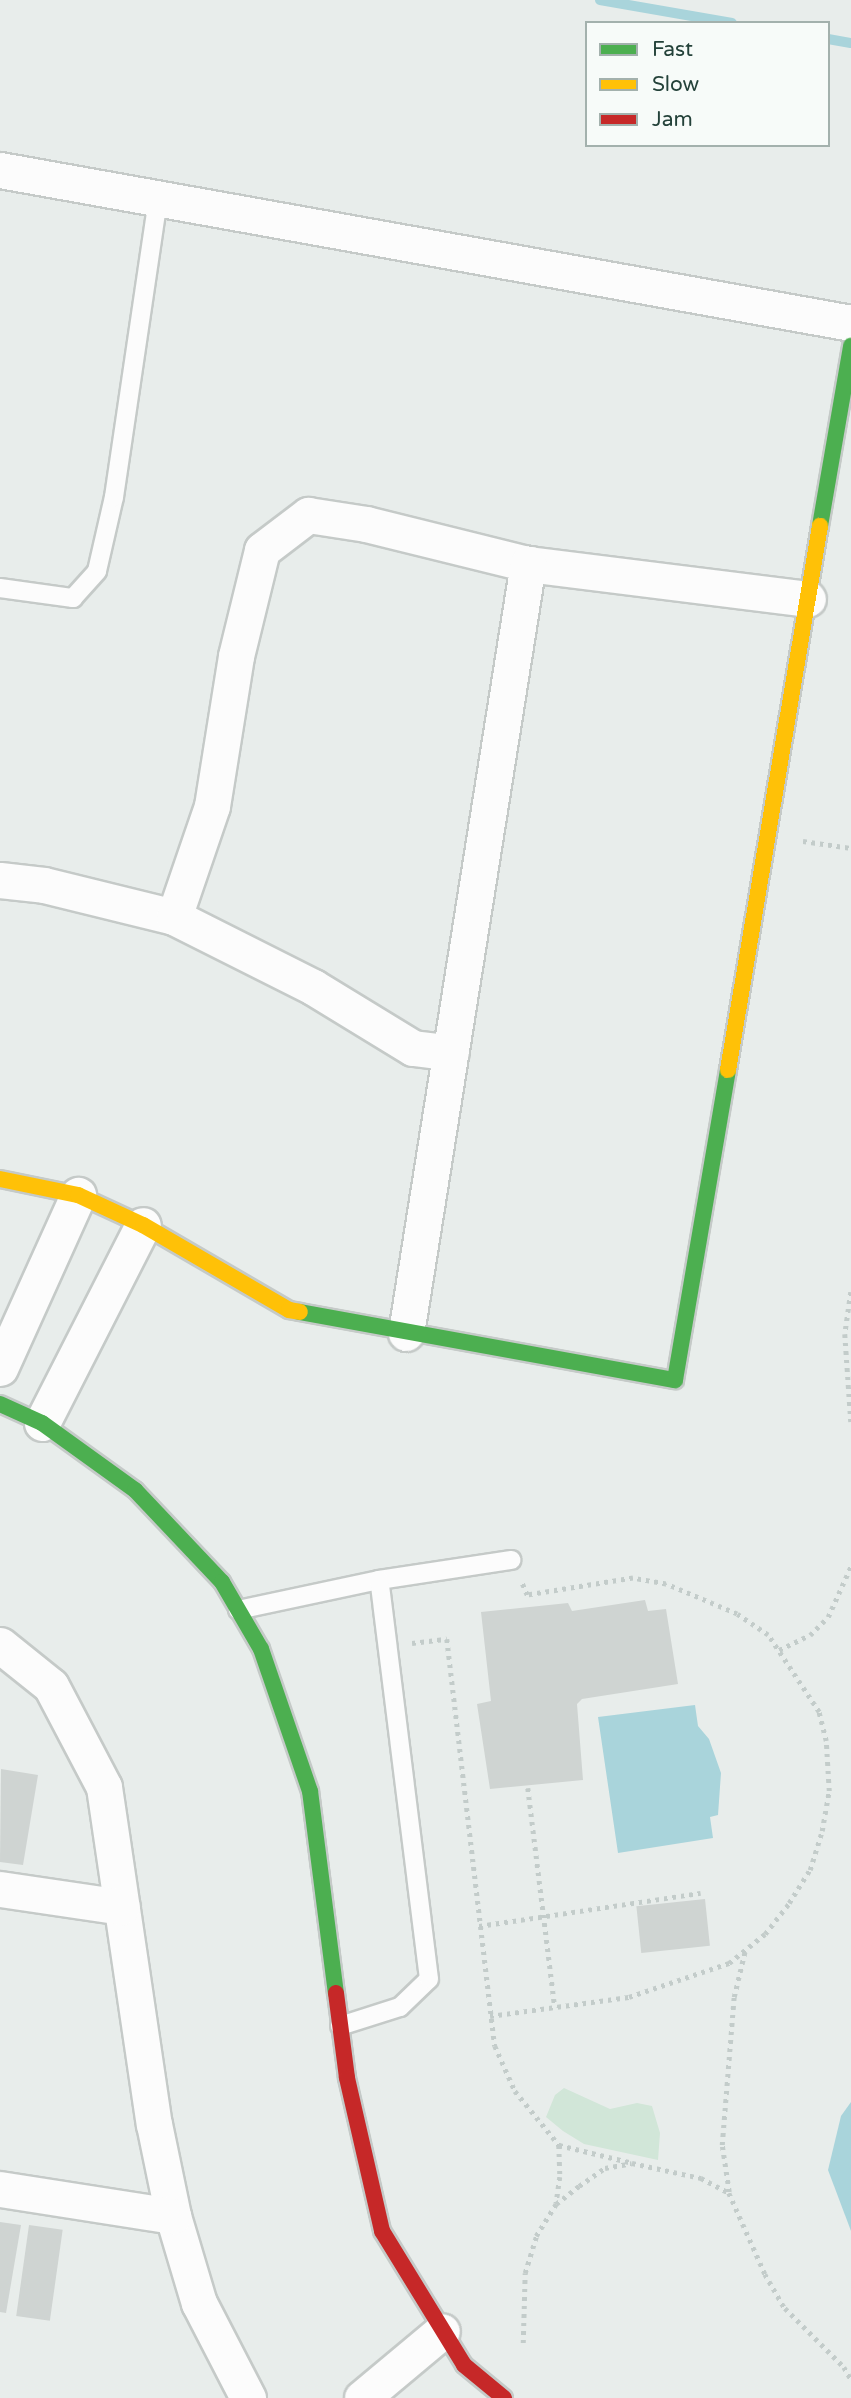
<!DOCTYPE html>
<html>
<head>
<meta charset="utf-8">
<style>
	body { margin:0 }
	#map { position:relative; width:851px; height:2398px; overflow:hidden; background:#e8edeb; font-family:"Varela Round",sans-serif }
	div>[style] { position:absolute }
	.green>* { inset:0; background:#d1e6d8 }
	.water>* { inset:0; background:#a9d4db }
	.stream>* { height:10px; margin:-5px; padding:0 5px; transform-origin:5px; border-radius:5px; background:#a9d4db }
	.building>* { inset:0; background:#cfd4d2; transform-origin:0 0 }
	.path>* { height:4.5px; margin-top:-2.25px; transform-origin:0; background:repeating-linear-gradient(90deg,#c3ccca 0 3.5px,transparent 0 8.5px) }
	.roads { filter:drop-shadow(2px 0 #c5cac8) drop-shadow(-2px 0 #c5cac8) drop-shadow(0 2px #c5cac8) drop-shadow(0 -2px #c5cac8) }
	.lane>* { height:18px; margin:-9px; padding:0 9px; transform-origin:9px; border-radius:9px; background:#fcfcfc }
	.street>* { height:35px; margin:-17.5px; padding:0 17.5px; transform-origin:17.5px; border-radius:17.5px; background:#fcfcfc }
	.fast>* { height:16px; margin:-8px; padding:0 8px; transform-origin:8px; border-radius:8px; background:#4caf50 }
	.slow>* { height:16px; margin:-8px; padding:0 8px; transform-origin:8px; border-radius:8px; background:#ffc107 }
	.jam>* { height:16px; margin:-8px; padding:0 8px; transform-origin:8px; border-radius:8px; background:#c62828 }
	span { translate:-50% -50%; white-space:nowrap; text-align:center; line-height:1.15; -webkit-text-stroke:5px #f7fbf9; paint-order:stroke }
	.legend { position:absolute; left:585px; top:21px; width:245px; height:126px; box-sizing:border-box; background:#f7fbf9; border:2px solid #a3b1ad; margin:0; padding:9px 12px; list-style:none; font-size:21px; color:#24423a }
	.legend li { display:flex; align-items:center; gap:14px; height:35px }
	.legend b { width:35px; border:2px solid #a3b1ad }
</style>
</head>
<body>
<div id="map">
	<div class="green">
		<div style="clip-path:polygon(564px 2088px,610px 2109px,637px 2103px,652px 2106px,660px 2133px,658px 2160px,584px 2144px,563px 2131px,546px 2117px,555px 2095px)"></div>
	</div>
	<div class="water">
		<div style="clip-path:polygon(695px 1705px,698px 1726px,709px 1739px,721px 1773px,718px 1815px,710px 1817px,713px 1838px,618px 1853px,598px 1717px)"></div>
		<div style="clip-path:polygon(851px 2102px,851px 2231px,828px 2170px,841px 2116px)"></div>
	</div>
	<div class="stream">
		<div style="left:600px;top:0;width:134px;rotate:9.9deg"></div>
		<div style="left:828px;top:39px;width:23px;rotate:10deg"></div>
	</div>
	<div class="building">
		<div style="clip-path:polygon(645px 1600px,648px 1611px,666px 1609px,678px 1684px,582px 1699px,577px 1704px,583px 1780px,490px 1789px,477px 1704px,491px 1701px,481px 1612px,568px 1603px,572px 1611px)"></div>
		<div style="clip-path:polygon(1px 1769px,38px 1775px,23px 1865px,0 1862px)"></div>
		<div style="left:705px;top:1899px;width:47px;height:69px;rotate:84deg"></div>
		<div style="clip-path:polygon(0 2222px,21px 2225px,6px 2313px,0 2312px)"></div>
		<div style="left:29px;top:2225px;width:34px;height:92px;rotate:8deg"></div>
	</div>
	<div class="path">
		<div style="left:803px;top:841px;width:49px;rotate:8.3deg"></div>
		<div style="left:851px;top:1292px;width:42px;rotate:98.1deg"></div>
		<div style="left:845px;top:1334px;width:88px;rotate:86.1deg"></div>
		<div style="left:412px;top:1643px;width:35px;rotate:-7deg"></div>
		<div style="left:447px;top:1639px;width:410px;rotate:83.3deg"></div>
		<div style="left:495px;top:2046px;width:49px;rotate:66deg"></div>
		<div style="left:515px;top:2091px;width:70px;rotate:50.8deg"></div>
		<div style="left:559px;top:2145px;width:32px;rotate:88deg"></div>
		<div style="left:560px;top:2177px;width:27px;rotate:98deg"></div>
		<div style="left:779px;top:1650px;width:34px;rotate:-26deg"></div>
		<div style="left:810px;top:1635px;width:25px;rotate:-45deg"></div>
		<div style="left:828px;top:1617px;width:56px;rotate:-65.7deg"></div>
		<div style="left:528px;top:1788px;width:221px;rotate:83deg"></div>
		<div style="left:479px;top:1926px;width:224px;rotate:-8.5deg"></div>
		<div style="left:490px;top:2016px;width:140px;rotate:-7.8deg"></div>
		<div style="left:629px;top:1997px;width:106px;rotate:-18.8deg"></div>
		<div style="left:729px;top:1963px;width:46px;rotate:-38.9deg"></div>
		<div style="left:765px;top:1934px;width:39px;rotate:-52deg"></div>
		<div style="left:789px;top:1903px;width:39px;rotate:-58deg"></div>
		<div style="left:810px;top:1870px;width:41px;rotate:-72.9deg"></div>
		<div style="left:822px;top:1831px;width:41px;rotate:-80.1deg"></div>
		<div style="left:829px;top:1791px;width:50px;rotate:-93.4deg"></div>
		<div style="left:826px;top:1741px;width:30px;rotate:-104deg"></div>
		<div style="left:819px;top:1712px;width:92px;rotate:-123.5deg"></div>
		<div style="left:768px;top:1635px;width:37px;rotate:-146deg"></div>
		<div style="left:737px;top:1614px;width:77px;rotate:-157.1deg"></div>
		<div style="left:666px;top:1584px;width:34px;rotate:-170deg"></div>
		<div style="left:633px;top:1578px;width:107px;rotate:170.9deg"></div>
		<div style="left:527px;top:1595px;width:13px;rotate:-113deg"></div>
		<div style="left:559px;top:2145px;width:72px;rotate:13.7deg"></div>
		<div style="left:729px;top:2192px;width:48px;rotate:-98.5deg"></div>
		<div style="left:722px;top:2145px;width:148px;rotate:-85.4deg"></div>
		<div style="left:734px;top:1997px;width:47px;rotate:-76.6deg"></div>
		<div style="left:523px;top:2343px;width:70px;rotate:-88.4deg"></div>
		<div style="left:525px;top:2273px;width:39px;rotate:-73deg"></div>
		<div style="left:536px;top:2236px;width:38px;rotate:-58deg"></div>
		<div style="left:556px;top:2204px;width:29px;rotate:-38deg"></div>
		<div style="left:579px;top:2186px;width:32px;rotate:-35deg"></div>
		<div style="left:605px;top:2168px;width:27px;rotate:-10deg"></div>
		<div style="left:632px;top:2163px;width:71px;rotate:12.3deg"></div>
		<div style="left:701px;top:2178px;width:32px;rotate:28deg"></div>
		<div style="left:729px;top:2193px;width:89px;rotate:66deg"></div>
		<div style="left:765px;top:2274px;width:39px;rotate:60deg"></div>
		<div style="left:785px;top:2308px;width:83px;rotate:45deg"></div>
		<div style="left:844px;top:2367px;width:14px;rotate:60deg"></div>
	</div>
	<div class="roads">
		<div class="lane">
			<div style="left:0;top:588px;width:74px;rotate:7.8deg"></div>
			<div style="left:73px;top:598px;width:36px;rotate:-48deg"></div>
			<div style="left:97px;top:571px;width:76px;rotate:-77.1deg"></div>
			<div style="left:114px;top:497px;width:301px;rotate:-81.6deg"></div>
			<div style="left:238px;top:1610px;width:144px;rotate:-12deg"></div>
			<div style="left:379px;top:1580px;width:134px;rotate:-8.6deg"></div>
			<div style="left:340px;top:2026px;width:63px;rotate:-17.6deg"></div>
			<div style="left:400px;top:2007px;width:40px;rotate:-44deg"></div>
			<div style="left:429px;top:1979px;width:402px;rotate:-97.1deg"></div>
		</div>
		<div class="street">
			<div style="left:0;top:170px;width:865px;rotate:10.19deg"></div>
			<div style="left:0;top:880px;width:44px;rotate:6.5deg"></div>
			<div style="left:44px;top:885px;width:134px;rotate:13.8deg"></div>
			<div style="left:174px;top:917px;width:156px;rotate:26.7deg"></div>
			<div style="left:313px;top:987px;width:117px;rotate:31.4deg"></div>
			<div style="left:413px;top:1048px;width:38px;rotate:7deg"></div>
			<div style="left:174px;top:917px;width:117px;rotate:-71.1deg"></div>
			<div style="left:212px;top:806px;width:152px;rotate:-80.9deg"></div>
			<div style="left:236px;top:656px;width:109px;rotate:-76.2deg"></div>
			<div style="left:262px;top:550px;width:58px;rotate:-37.3deg"></div>
			<div style="left:308px;top:515px;width:59px;rotate:8.8deg"></div>
			<div style="left:366px;top:524px;width:167px;rotate:13.9deg"></div>
			<div style="left:528px;top:564px;width:282px;rotate:7.1deg"></div>
			<div style="left:406px;top:1333px;width:779px;rotate:-80.99deg"></div>
			<div style="left:0;top:1368px;width:190px;rotate:-65.7deg"></div>
			<div style="left:42px;top:1423px;width:222px;rotate:-63deg"></div>
			<div style="left:0;top:1645px;width:65px;rotate:38.8deg"></div>
			<div style="left:51px;top:1686px;width:114px;rotate:62.3deg"></div>
			<div style="left:104px;top:1787px;width:341px;rotate:81.6deg"></div>
			<div style="left:154px;top:2124px;width:94px;rotate:78.3deg"></div>
			<div style="left:173px;top:2216px;width:91px;rotate:73.4deg"></div>
			<div style="left:199px;top:2303px;width:107px;rotate:62.7deg"></div>
			<div style="left:0;top:1889px;width:123px;rotate:8.4deg"></div>
			<div style="left:0;top:2189px;width:175px;rotate:8.9deg"></div>
			<div style="left:362px;top:2398px;width:104px;rotate:-39.9deg"></div>
		</div>
		<div class="fast">
			<div style="left:820px;top:526px;width:183px;rotate:-80.2deg"></div>
			<div style="left:300px;top:1312px;width:381px;rotate:10.3deg"></div>
			<div style="left:675px;top:1380px;width:314px;rotate:-80.3deg"></div>
			<div style="left:0;top:1404px;width:46px;rotate:24.3deg"></div>
			<div style="left:42px;top:1423px;width:115px;rotate:35.8deg"></div>
			<div style="left:135px;top:1490px;width:127px;rotate:46.6deg"></div>
			<div style="left:222px;top:1582px;width:78px;rotate:59.8deg"></div>
			<div style="left:261px;top:1649px;width:150px;rotate:71deg"></div>
			<div style="left:310px;top:1791px;width:204px;rotate:82.7deg"></div>
		</div>
		<div class="slow">
			<div style="left:728px;top:1070px;width:552px;rotate:-80.4deg"></div>
			<div style="left:0;top:1179px;width:80px;rotate:11.6deg"></div>
			<div style="left:78px;top:1195px;width:72px;rotate:24.8deg"></div>
			<div style="left:143px;top:1225px;width:169px;rotate:30.2deg"></div>
			<div style="left:289px;top:1310px;width:11px;rotate:10deg"></div>
		</div>
		<div class="jam">
			<div style="left:336px;top:1993px;width:86px;rotate:82.6deg"></div>
			<div style="left:347px;top:2078px;width:157px;rotate:77.1deg"></div>
			<div style="left:382px;top:2231px;width:157px;rotate:58.5deg"></div>
			<div style="left:464px;top:2365px;width:52px;rotate:39.5deg"></div>
		</div>
	</div>
	<ul class="legend">
	<li><b style="height:9px;background:#4caf50"></b>Fast</li>
	<li><b style="height:9px;background:#ffc107"></b>Slow</li>
	<li><b style="height:9px;background:#c62828"></b>Jam</li>
	</ul>
</div>
</body>
</html>
